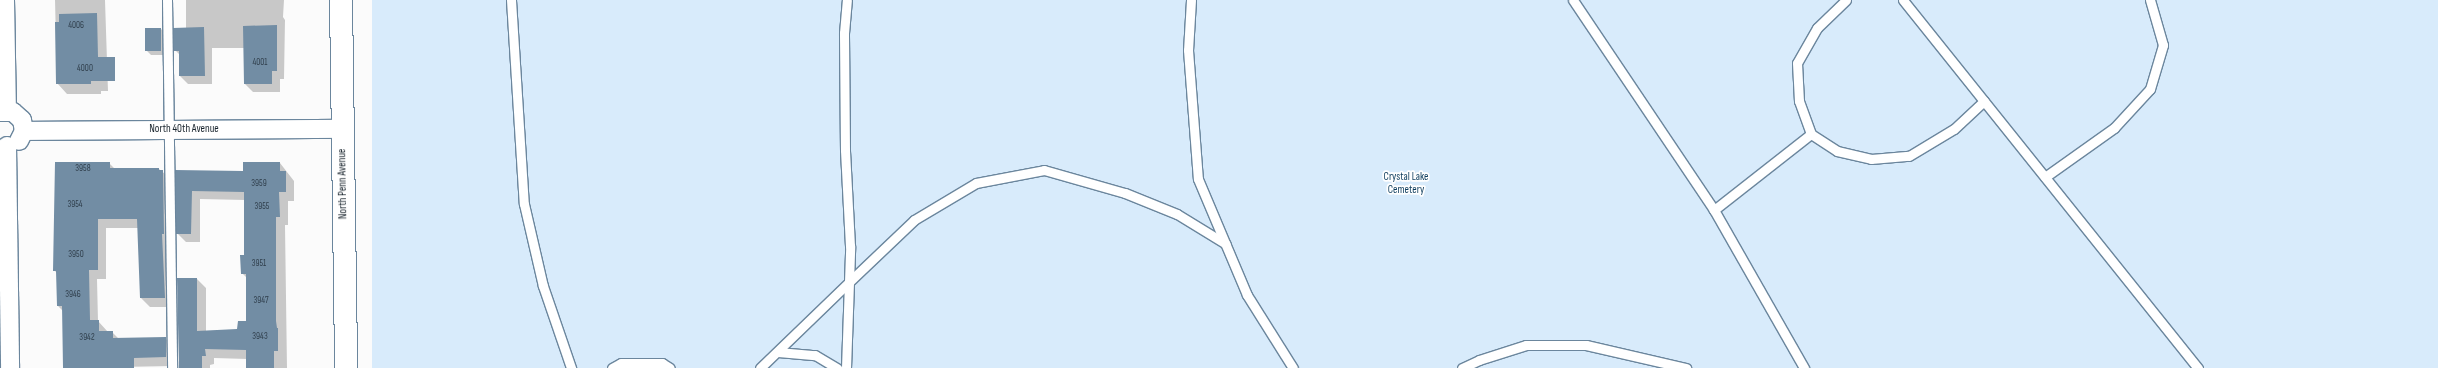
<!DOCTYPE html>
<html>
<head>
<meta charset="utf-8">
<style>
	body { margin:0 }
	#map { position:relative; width:2438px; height:368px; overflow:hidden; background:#fbfbfb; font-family:"Sofia Sans Condensed",sans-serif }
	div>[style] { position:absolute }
	.green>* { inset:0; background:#d8ebfb; transform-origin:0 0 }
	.shadow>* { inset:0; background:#0003 }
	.building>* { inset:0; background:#728da4; transform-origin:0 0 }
	.roads { filter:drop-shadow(1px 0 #6b869d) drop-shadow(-1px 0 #6b869d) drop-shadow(0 1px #6b869d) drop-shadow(0 -1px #6b869d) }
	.lane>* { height:9px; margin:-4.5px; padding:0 4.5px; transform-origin:4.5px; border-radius:4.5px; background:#fff }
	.street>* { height:18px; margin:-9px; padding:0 9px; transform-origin:9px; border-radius:9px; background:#fff }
	.secondary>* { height:22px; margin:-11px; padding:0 11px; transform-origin:11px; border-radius:11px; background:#fff }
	span { translate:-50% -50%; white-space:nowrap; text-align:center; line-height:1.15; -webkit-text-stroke:3.5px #fff; paint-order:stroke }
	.number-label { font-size:9px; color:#2f3e4b }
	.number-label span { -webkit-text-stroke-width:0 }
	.street-label { font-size:11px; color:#19242d }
	.park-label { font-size:11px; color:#0e3d5d }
</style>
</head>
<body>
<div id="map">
	<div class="green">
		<div style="left:372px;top:0;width:2066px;height:368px"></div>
	</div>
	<div class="shadow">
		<div style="clip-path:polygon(55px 0,105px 0,108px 91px,101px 91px,101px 94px,67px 94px,57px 83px)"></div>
		<div style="clip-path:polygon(186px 0,284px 0,283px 17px,285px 20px,284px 79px,280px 79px,280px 92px,253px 92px,245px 84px,245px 48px,212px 48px,212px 84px,188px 84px,180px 76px,180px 55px,175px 50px,186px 28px)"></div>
		<div style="clip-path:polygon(161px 29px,166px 34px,167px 55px,151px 55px,146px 50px)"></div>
		<div style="clip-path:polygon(109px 163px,115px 169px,159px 169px,172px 180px,174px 307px,150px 307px,141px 298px,138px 228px,106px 228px,106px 279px,97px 279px,98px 321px,108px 332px,112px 332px,119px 339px,165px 338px,174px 347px,174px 366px,64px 368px,63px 311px,58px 306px,57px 273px,54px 270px)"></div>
		<div style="clip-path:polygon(280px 163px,294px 181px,294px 201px,288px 201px,288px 225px,285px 225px,287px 368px,247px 368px,247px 359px,214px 358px,214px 364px,210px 365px,210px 368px,180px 368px,197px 279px,206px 288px,206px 331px,238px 330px,247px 322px,247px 278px,242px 273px,245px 256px,245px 200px,200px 199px,200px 242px,186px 242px,177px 233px,176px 171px,244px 172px)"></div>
	</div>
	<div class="building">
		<div style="clip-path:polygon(97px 13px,98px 57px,115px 57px,115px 81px,91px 81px,91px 84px,56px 84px,55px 22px,59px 22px,59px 14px)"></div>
		<div style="clip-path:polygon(277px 25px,277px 71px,272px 71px,272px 84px,244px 84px,243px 26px)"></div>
		<div style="clip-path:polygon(204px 27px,205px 76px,179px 76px,179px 51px,174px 51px,173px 28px)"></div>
		<div style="left:145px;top:28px;width:16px;height:23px"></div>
		<div style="clip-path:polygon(55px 162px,110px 162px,110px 168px,159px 168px,159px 170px,163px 170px,164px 234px,162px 234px,165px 298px,140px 298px,137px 219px,98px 219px,98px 270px,89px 270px,90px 320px,99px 320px,99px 331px,113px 331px,113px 338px,166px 337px,166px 357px,134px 358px,134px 368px,63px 368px,62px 306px,57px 306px,56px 271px,53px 271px)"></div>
		<div style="clip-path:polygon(243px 162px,280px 162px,280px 171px,286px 171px,286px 192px,279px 192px,280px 217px,276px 217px,276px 321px,277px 328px,278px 328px,278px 351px,274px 351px,274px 368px,246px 368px,246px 350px,205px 349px,206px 356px,202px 356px,202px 368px,179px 368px,177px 278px,197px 278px,197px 331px,237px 329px,238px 321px,246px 321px,246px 274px,241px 274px,240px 255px,244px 255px,244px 192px,192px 191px,191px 234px,176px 234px,175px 170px,243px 171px)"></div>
	</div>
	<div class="roads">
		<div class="lane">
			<div style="left:167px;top:0;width:368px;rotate:89.2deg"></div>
			<div style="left:511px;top:0;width:204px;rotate:86.4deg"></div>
			<div style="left:524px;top:204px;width:84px;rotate:77deg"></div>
			<div style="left:543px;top:286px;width:87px;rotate:71.1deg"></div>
			<div style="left:1191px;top:0;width:50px;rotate:93.4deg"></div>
			<div style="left:1188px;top:50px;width:129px;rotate:85.6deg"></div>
			<div style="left:1198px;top:179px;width:126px;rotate:67.1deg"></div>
			<div style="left:1247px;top:295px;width:86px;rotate:57.8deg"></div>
			<div style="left:1573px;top:0;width:253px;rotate:56.1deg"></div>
			<div style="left:1714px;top:210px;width:182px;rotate:60.3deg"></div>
			<div style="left:1846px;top:0;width:40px;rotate:136deg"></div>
			<div style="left:1817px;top:28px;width:40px;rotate:119.7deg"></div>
			<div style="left:1797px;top:63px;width:38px;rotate:87deg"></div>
			<div style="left:1799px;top:101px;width:35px;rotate:70deg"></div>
			<div style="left:1811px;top:134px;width:31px;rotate:33deg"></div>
			<div style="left:1837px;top:151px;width:35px;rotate:13deg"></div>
			<div style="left:1871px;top:159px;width:38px;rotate:-5deg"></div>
			<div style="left:1909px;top:156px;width:52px;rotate:-31deg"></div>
			<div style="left:1954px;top:129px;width:41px;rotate:-43deg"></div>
			<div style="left:1903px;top:0;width:472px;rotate:51.3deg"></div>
			<div style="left:2045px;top:177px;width:85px;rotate:-35.4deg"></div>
			<div style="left:2114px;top:128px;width:53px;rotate:-47.3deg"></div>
			<div style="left:2150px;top:89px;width:46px;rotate:-73.5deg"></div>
			<div style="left:2163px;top:45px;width:47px;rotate:-106.1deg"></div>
			<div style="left:1714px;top:210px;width:123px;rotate:-38.1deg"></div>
			<div style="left:778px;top:352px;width:37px;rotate:5deg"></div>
			<div style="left:815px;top:355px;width:26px;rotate:31deg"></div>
			<div style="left:612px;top:368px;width:10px;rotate:-29deg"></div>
			<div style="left:621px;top:363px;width:41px"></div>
			<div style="left:662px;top:363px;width:9px;rotate:32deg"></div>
			<div style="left:760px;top:368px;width:124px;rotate:-44deg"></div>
			<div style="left:849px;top:282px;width:36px;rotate:-88deg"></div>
			<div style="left:850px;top:246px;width:96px;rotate:-93deg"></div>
			<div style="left:845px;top:150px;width:117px;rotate:-90.5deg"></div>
			<div style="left:844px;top:33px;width:33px;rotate:-85deg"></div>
			<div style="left:846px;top:368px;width:86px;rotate:-88deg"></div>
			<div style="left:849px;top:282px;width:90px;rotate:-43.6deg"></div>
			<div style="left:914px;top:220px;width:72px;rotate:-30.8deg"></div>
			<div style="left:976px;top:183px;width:69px;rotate:-10.8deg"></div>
			<div style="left:1044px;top:170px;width:84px;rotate:15.9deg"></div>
			<div style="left:1125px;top:193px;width:56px;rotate:22deg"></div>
			<div style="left:1177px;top:214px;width:57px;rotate:31.5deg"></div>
			<div style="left:1462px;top:368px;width:19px;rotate:-25deg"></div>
			<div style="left:1479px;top:360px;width:49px;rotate:-17.7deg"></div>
			<div style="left:1526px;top:345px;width:60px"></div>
			<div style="left:1586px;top:345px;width:103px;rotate:13deg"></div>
		</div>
		<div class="street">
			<div style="left:5px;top:0;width:111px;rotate:89deg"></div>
			<div style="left:0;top:112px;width:13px"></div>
			<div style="left:13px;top:112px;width:12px;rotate:42deg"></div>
			<div style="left:22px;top:120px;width:11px;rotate:80deg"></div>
			<div style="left:24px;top:131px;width:11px;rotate:117deg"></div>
			<div style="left:24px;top:131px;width:319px;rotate:-0.4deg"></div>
			<div style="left:7px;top:146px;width:222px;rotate:89.2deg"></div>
		</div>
		<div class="secondary">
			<div style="left:341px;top:0;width:368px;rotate:89.2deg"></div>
		</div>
	</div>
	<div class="number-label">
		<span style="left:76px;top:26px">4006</span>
		<span style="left:260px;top:63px">4001</span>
		<span style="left:85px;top:69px">4000</span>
		<span style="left:83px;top:169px">3958</span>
		<span style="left:259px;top:184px">3959</span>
		<span style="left:75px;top:205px">3954</span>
		<span style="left:262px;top:207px">3955</span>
		<span style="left:76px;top:255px">3950</span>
		<span style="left:259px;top:264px">3951</span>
		<span style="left:73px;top:295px">3946</span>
		<span style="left:261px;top:301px">3947</span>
		<span style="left:260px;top:337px">3943</span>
		<span style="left:87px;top:338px">3942</span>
	</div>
	<div class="street-label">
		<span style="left:184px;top:129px">North 40th Avenue</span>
		<span style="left:343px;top:184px;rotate:-91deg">North Penn Avenue</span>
	</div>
	<div class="park-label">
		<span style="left:1406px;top:184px">Crystal Lake<br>Cemetery</span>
	</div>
</div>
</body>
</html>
